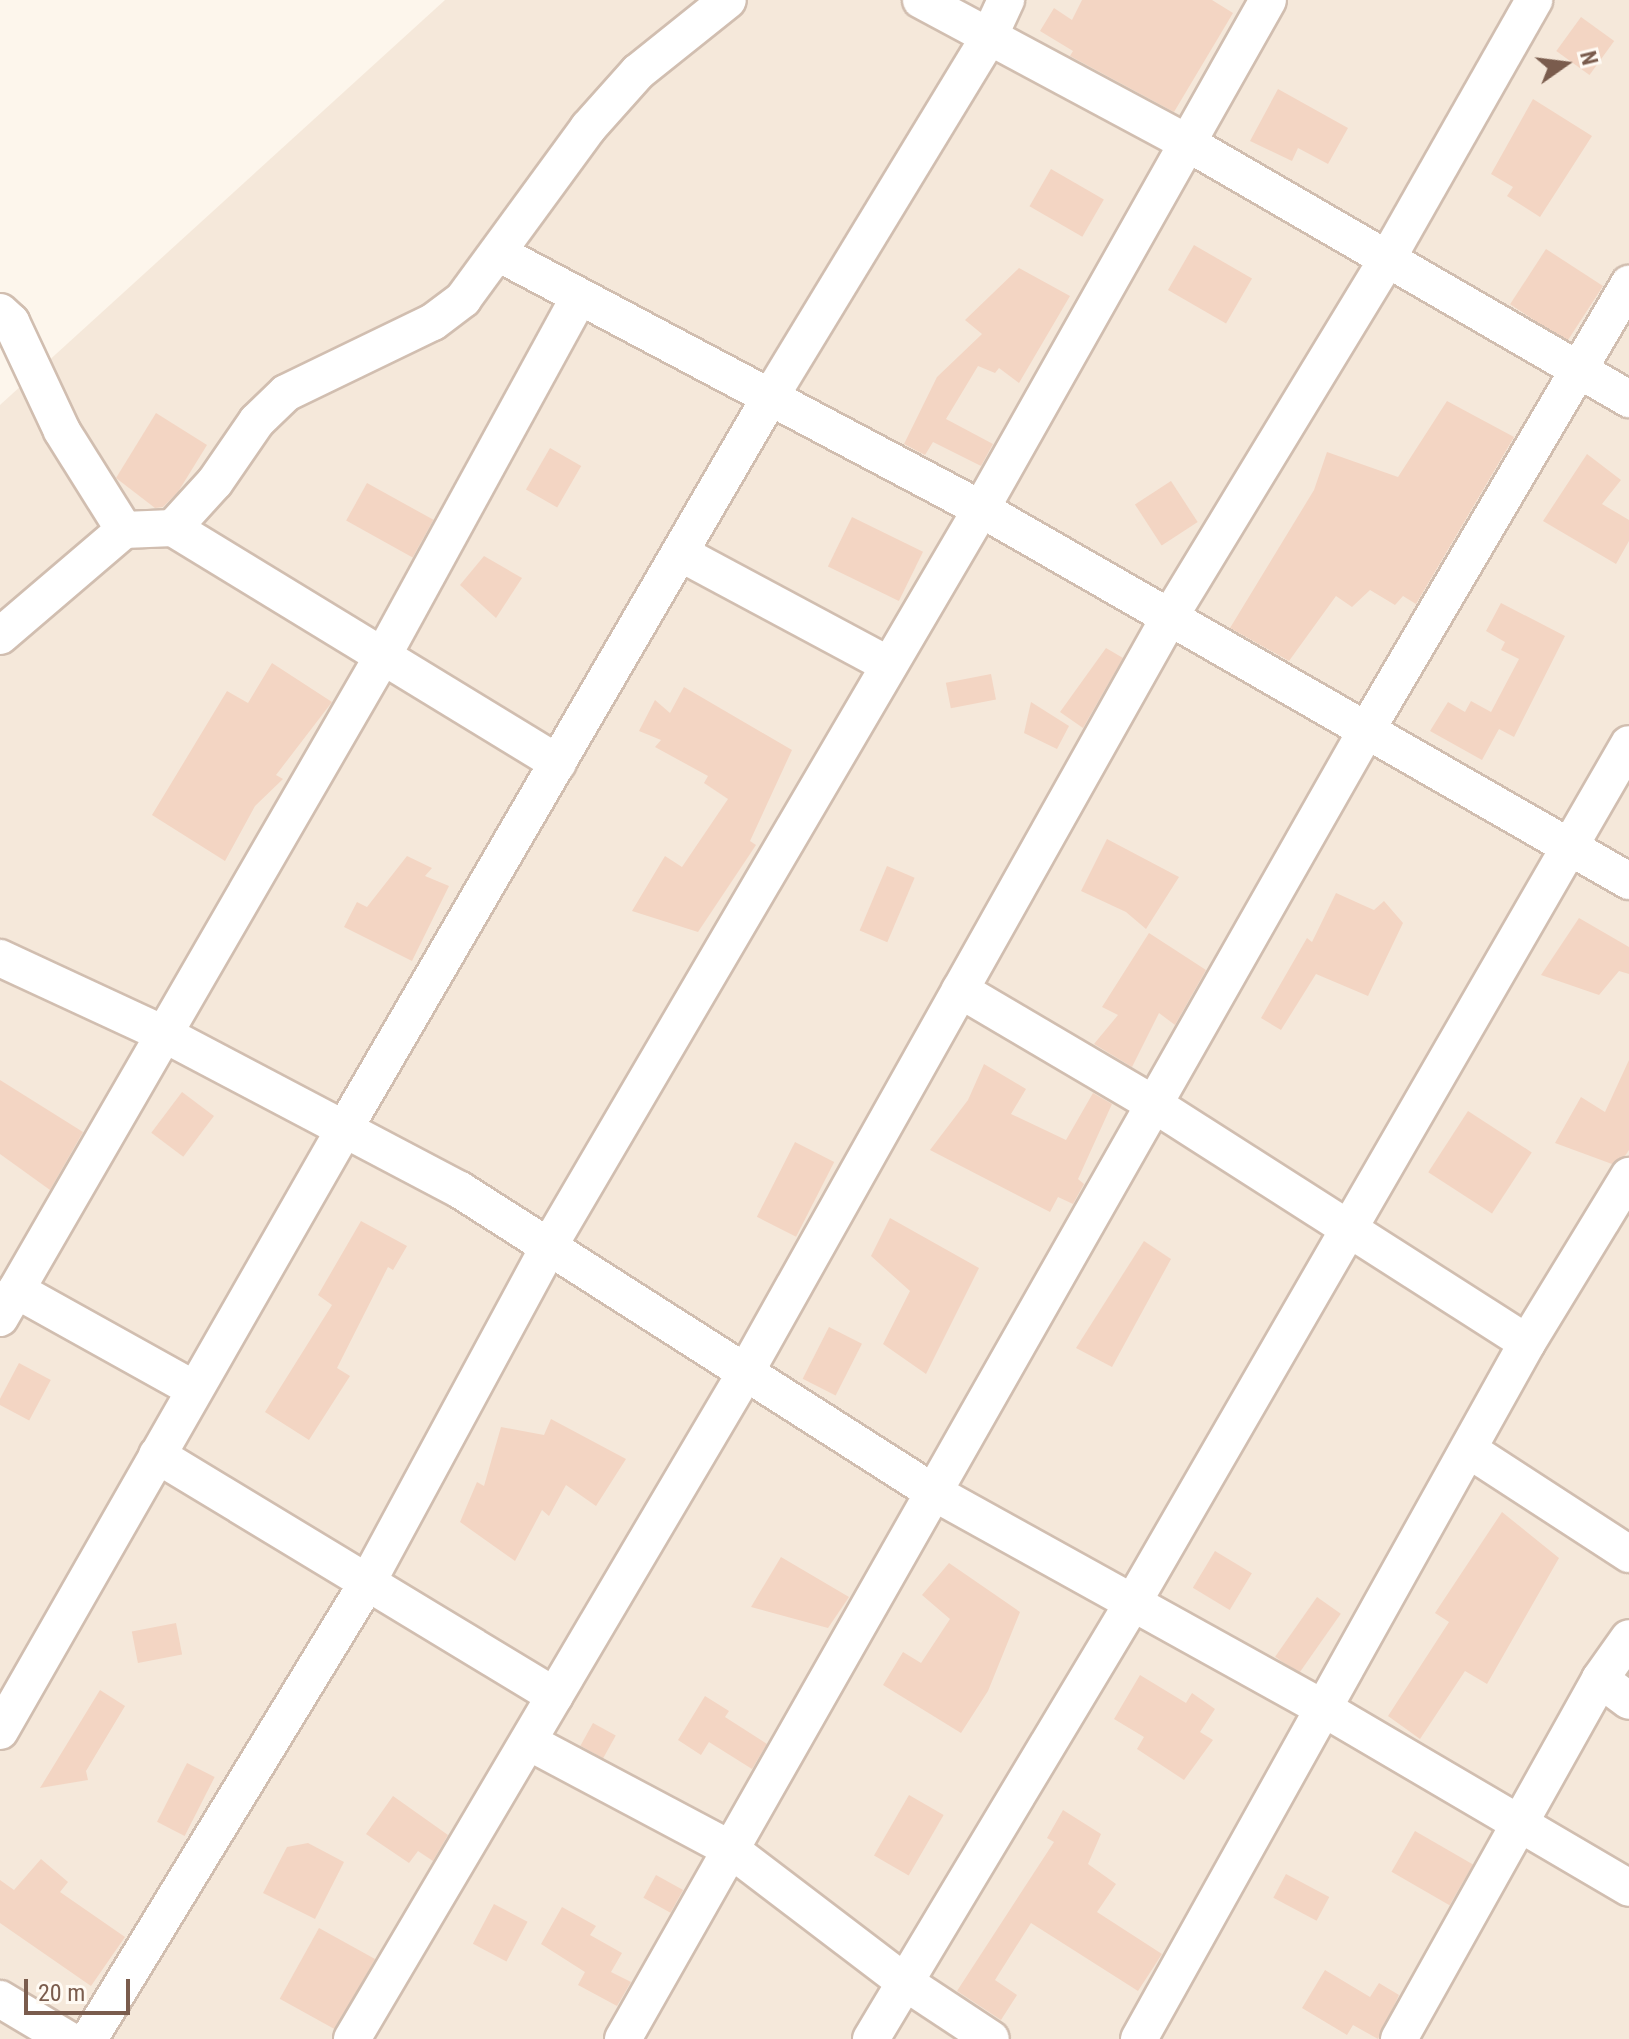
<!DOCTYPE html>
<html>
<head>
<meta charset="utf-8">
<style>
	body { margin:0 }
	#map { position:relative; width:1629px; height:2039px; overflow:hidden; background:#fdf6ec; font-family:"Roboto Condensed",sans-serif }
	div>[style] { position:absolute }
	.residential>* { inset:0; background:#f5e8da }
	.building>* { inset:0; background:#f3d5c3; transform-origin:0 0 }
	.roads { filter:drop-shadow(2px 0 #d1beb0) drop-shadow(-2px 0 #d1beb0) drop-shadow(0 2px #d1beb0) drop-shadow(0 -2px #d1beb0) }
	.street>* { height:36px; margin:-18px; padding:0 18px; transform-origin:18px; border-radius:18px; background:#fff }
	span { translate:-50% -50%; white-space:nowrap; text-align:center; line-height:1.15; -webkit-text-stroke:8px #fffaf3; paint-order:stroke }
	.north { position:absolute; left:1525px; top:24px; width:80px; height:80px; -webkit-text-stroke:6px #fffaf3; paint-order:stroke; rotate:76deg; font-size:22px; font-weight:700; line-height:32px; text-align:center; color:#7a5c4d }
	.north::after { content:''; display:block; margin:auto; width:28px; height:36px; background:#7a5c4d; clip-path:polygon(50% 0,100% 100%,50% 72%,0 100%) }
	.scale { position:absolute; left:24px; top:1979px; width:106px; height:36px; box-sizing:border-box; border:4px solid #7a5c4d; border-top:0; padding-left:10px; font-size:24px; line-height:28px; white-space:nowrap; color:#7a5c4d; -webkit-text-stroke:6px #fffaf3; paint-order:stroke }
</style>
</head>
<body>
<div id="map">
	<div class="residential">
		<div style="clip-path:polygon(445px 0,1629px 0,1629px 2039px,0 2039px,0 405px)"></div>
	</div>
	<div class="building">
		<div style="clip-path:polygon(1082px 0,1212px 0,1233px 13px,1174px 112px,1070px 56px,1073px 51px,1040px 31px,1054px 8px,1072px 20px)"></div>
		<div style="left:1581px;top:17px;width:41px;height:42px;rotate:36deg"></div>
		<div style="clip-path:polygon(1278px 89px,1348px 128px,1328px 164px,1298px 148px,1292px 161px,1250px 141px)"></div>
		<div style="clip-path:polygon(1533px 99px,1592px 136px,1540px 217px,1507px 196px,1513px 187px,1491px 174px)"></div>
		<div style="left:1051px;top:169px;width:61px;height:43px;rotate:30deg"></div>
		<div style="left:1194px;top:245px;width:67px;height:52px;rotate:30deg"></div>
		<div style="left:1546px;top:249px;width:68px;height:66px;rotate:33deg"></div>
		<div style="clip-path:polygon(1019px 268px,1070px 296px,1019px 383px,999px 368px,995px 373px,978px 366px,946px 419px,993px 444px,981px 466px,933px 442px,925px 455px,904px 444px,937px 377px,982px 334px,965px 320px)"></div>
		<div style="clip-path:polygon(1447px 401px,1514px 437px,1416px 604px,1403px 596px,1395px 605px,1370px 590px,1352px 607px,1336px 596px,1289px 661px,1230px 628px,1314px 490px,1327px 452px,1398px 477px)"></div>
		<div style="clip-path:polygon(156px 413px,207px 445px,178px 492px,163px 507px,155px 508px,116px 478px)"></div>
		<div style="left:550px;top:448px;width:36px;height:48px;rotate:30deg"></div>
		<div style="clip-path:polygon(1587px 454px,1621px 480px,1602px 504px,1629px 520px,1629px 541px,1616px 564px,1543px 521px)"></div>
		<div style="left:1171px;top:481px;width:49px;height:43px;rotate:57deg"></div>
		<div style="left:367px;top:483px;width:76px;height:43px;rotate:29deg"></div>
		<div style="left:852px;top:517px;width:79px;height:55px;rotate:26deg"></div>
		<div style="clip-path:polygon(484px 556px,522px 578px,496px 618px,460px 585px)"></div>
		<div style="clip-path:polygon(1501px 603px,1565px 636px,1514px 737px,1499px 729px,1482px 760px,1430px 731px,1448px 702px,1465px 712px,1471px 701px,1491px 712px,1519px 659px,1501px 650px,1505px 642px,1486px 631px)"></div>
		<div style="clip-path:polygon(1106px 648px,1123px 658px,1083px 728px,1060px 712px)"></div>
		<div style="clip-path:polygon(272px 663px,332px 702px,276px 775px,283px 779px,255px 806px,225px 861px,152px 815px,227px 691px,248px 703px)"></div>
		<div style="left:991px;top:674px;width:26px;height:46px;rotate:79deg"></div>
		<div style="clip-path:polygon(684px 687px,792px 750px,750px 841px,756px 845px,698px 932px,632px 911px,665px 856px,682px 867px,728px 799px,704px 783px,708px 776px,655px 747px,661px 740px,639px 731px,655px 700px,670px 713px)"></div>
		<div style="clip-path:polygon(1031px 702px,1069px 726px,1057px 749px,1024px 733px)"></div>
		<div style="clip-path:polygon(1107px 839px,1179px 877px,1146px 929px,1126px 912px,1081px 891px)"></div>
		<div style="clip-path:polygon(407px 856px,432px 868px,425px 876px,449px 886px,412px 961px,344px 927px,357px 902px,367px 907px)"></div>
		<div style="left:887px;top:866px;width:30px;height:70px;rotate:23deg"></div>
		<div style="clip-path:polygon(1336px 893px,1374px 910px,1384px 901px,1403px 923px,1368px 996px,1316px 974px,1281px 1030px,1261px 1018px,1307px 938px,1312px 942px)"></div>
		<div style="clip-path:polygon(1579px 918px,1629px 947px,1629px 974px,1619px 971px,1599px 995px,1541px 975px)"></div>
		<div style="clip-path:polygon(1149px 933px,1206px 970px,1175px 1025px,1159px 1013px,1132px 1067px,1094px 1044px,1118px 1015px,1102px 1007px)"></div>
		<div style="clip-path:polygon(1629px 1060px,1629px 1150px,1625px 1156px,1612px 1164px,1555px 1143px,1581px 1097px,1605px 1112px)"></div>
		<div style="clip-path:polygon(984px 1064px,1026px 1089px,1011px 1114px,1066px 1140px,1093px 1093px,1112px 1104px,1078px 1179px,1084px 1184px,1073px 1204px,1058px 1197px,1050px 1212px,930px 1150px,968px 1100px)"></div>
		<div style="clip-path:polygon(0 1080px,83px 1132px,50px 1190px,0 1154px)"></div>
		<div style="left:182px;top:1092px;width:40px;height:51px;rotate:37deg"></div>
		<div style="left:1468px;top:1111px;width:76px;height:73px;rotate:33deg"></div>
		<div style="left:795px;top:1142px;width:44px;height:84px;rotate:27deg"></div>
		<div style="clip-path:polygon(890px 1218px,979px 1268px,926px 1374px,883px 1344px,910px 1291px,871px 1256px)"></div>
		<div style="clip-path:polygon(361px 1221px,407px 1246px,393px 1270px,388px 1267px,337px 1368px,350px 1376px,309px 1440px,265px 1412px,332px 1305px,318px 1295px)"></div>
		<div style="clip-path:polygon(1144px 1241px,1171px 1259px,1112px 1367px,1076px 1348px)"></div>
		<div style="left:829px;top:1327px;width:37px;height:58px;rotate:27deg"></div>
		<div style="left:19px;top:1363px;width:36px;height:46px;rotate:28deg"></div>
		<div style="clip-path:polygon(551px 1419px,626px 1459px,596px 1506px,566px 1485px,549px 1516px,542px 1510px,515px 1561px,460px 1522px,477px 1482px,484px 1486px,501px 1427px,544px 1435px)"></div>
		<div style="clip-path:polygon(1502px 1512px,1559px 1558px,1487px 1684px,1465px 1671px,1420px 1739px,1388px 1716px,1449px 1622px,1435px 1613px)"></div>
		<div style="left:1215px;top:1551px;width:43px;height:43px;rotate:31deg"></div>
		<div style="clip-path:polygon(781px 1557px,849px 1597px,828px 1628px,751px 1607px)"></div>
		<div style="clip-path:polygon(949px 1563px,1020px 1612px,988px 1691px,961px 1733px,883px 1685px,903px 1652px,921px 1663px,950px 1619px,922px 1595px)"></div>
		<div style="left:1317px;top:1597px;width:29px;height:73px;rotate:35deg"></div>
		<div style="left:176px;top:1623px;width:32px;height:45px;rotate:79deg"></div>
		<div style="clip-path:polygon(1140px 1675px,1186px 1703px,1192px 1693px,1215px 1709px,1200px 1732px,1213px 1740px,1184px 1780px,1137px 1749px,1144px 1737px,1114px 1719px)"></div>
		<div style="clip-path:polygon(100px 1690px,125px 1706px,86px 1771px,88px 1780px,40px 1788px)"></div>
		<div style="clip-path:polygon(705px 1696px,729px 1711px,725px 1717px,767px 1744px,752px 1769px,709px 1742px,701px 1755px,678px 1740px)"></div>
		<div style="left:593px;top:1723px;width:26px;height:26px;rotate:29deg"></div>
		<div style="left:187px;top:1763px;width:31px;height:66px;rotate:27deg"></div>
		<div style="left:909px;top:1795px;width:40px;height:70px;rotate:30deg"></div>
		<div style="clip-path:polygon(393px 1796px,448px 1835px,433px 1861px,418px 1851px,409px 1863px,366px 1834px)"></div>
		<div style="clip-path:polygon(1063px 1810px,1101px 1834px,1088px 1864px,1116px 1884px,1097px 1912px,1162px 1954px,1138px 1991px,1031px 1923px,995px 1980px,1017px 1995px,1001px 2020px,957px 1991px,1054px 1842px,1047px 1838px)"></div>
		<div style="left:1415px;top:1831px;width:67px;height:47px;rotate:30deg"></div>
		<div style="clip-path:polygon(308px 1843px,344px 1862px,315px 1919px,263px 1893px,287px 1847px)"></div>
		<div style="clip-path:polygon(41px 1859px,68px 1882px,60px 1892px,125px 1937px,91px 1986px,0 1923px,0 1880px,14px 1890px)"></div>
		<div style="left:1286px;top:1874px;width:49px;height:27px;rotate:28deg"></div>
		<div style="left:656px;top:1875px;width:31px;height:26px;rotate:29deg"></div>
		<div style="left:494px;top:1904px;width:38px;height:45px;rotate:28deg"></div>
		<div style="clip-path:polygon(562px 1907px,596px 1926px,590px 1935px,622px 1953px,611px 1972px,631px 1982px,617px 2006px,578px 1985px,585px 1972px,541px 1944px)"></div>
		<div style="left:319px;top:1928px;width:64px;height:81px;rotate:29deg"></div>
		<div style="clip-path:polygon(1325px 1970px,1370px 1997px,1379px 1983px,1399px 1995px,1378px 2039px,1353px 2025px,1347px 2035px,1302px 2008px)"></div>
	</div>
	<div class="roads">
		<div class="street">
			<div style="left:921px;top:0;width:304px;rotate:28.2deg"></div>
			<div style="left:1189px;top:144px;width:509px;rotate:30.09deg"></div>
			<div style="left:498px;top:253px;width:547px;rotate:27.92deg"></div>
			<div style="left:981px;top:509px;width:747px;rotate:29.86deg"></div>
			<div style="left:0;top:312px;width:15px;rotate:42deg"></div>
			<div style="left:11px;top:322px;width:120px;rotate:64.9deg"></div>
			<div style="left:62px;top:431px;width:117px;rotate:57.9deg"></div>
			<div style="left:173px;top:528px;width:451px;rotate:31.4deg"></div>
			<div style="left:680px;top:553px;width:237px;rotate:28.2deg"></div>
			<div style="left:0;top:636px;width:163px;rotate:-40.5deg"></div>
			<div style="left:124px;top:530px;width:49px;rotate:-2.3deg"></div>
			<div style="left:173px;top:528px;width:62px;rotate:-47.6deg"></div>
			<div style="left:215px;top:482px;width:74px;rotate:-55.5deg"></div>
			<div style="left:257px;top:421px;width:40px;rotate:-44deg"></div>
			<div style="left:286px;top:393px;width:163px;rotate:-25.8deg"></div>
			<div style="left:433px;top:322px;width:38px;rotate:-37deg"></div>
			<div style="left:463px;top:299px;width:212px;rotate:-53.8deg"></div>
			<div style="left:588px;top:128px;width:75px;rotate:-48.2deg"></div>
			<div style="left:638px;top:72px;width:115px;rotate:-38.7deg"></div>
			<div style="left:0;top:958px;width:181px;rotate:24.9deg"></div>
			<div style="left:164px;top:1034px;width:335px;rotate:27.8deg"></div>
			<div style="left:460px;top:1190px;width:561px;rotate:32.56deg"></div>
			<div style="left:933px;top:1492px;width:444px;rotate:29deg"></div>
			<div style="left:1321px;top:1707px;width:357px;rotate:30.4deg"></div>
			<div style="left:960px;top:990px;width:223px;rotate:30.5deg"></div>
			<div style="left:1152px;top:1103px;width:445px;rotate:32.6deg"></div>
			<div style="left:16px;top:1290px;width:204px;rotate:29.1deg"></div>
			<div style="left:0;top:1318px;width:761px;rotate:-59.97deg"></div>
			<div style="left:381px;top:659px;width:413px;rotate:-61.3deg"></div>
			<div style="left:1469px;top:1450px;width:191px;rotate:33deg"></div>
			<div style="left:157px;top:1455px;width:465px;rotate:31.2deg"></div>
			<div style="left:1600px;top:1679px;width:36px;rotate:37deg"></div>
			<div style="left:0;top:1731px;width:697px;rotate:-60.23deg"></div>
			<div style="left:346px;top:1126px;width:841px;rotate:-59.81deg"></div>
			<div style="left:769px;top:399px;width:421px;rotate:-58.7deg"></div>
			<div style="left:988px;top:39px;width:43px;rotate:-65.2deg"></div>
			<div style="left:529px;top:1742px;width:228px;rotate:28deg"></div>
			<div style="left:730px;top:1849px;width:218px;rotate:37.3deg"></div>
			<div style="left:903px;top:1981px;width:105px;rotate:33.4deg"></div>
			<div style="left:0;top:1999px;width:78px;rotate:30.8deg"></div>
			<div style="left:89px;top:2039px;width:534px;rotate:-58.63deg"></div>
			<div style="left:367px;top:1583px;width:383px;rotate:-61.6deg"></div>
			<div style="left:549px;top:1246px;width:854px;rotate:-59.62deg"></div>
			<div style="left:981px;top:509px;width:584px;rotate:-60.58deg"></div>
			<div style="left:352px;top:2039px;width:771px;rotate:-59.44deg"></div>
			<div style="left:744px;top:1375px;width:868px;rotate:-60.69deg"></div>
			<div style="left:1169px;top:618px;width:418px;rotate:-58.7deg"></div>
			<div style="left:1386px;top:261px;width:300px;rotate:-60.4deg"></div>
			<div style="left:623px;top:2039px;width:1504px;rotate:-60.4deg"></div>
			<div style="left:1366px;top:731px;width:519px;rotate:-59.53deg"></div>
			<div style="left:871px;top:2039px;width:507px;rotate:-59.04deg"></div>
			<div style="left:1132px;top:1604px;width:993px;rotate:-59.98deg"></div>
			<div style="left:1139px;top:2039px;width:797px;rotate:-60.86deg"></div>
			<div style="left:1527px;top:1343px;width:196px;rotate:-58.6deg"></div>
			<div style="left:1399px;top:2039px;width:412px;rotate:-60.8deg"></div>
			<div style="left:1600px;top:1679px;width:50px;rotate:-54.7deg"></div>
		</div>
	</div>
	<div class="north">N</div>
	<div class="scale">20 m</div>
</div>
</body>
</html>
